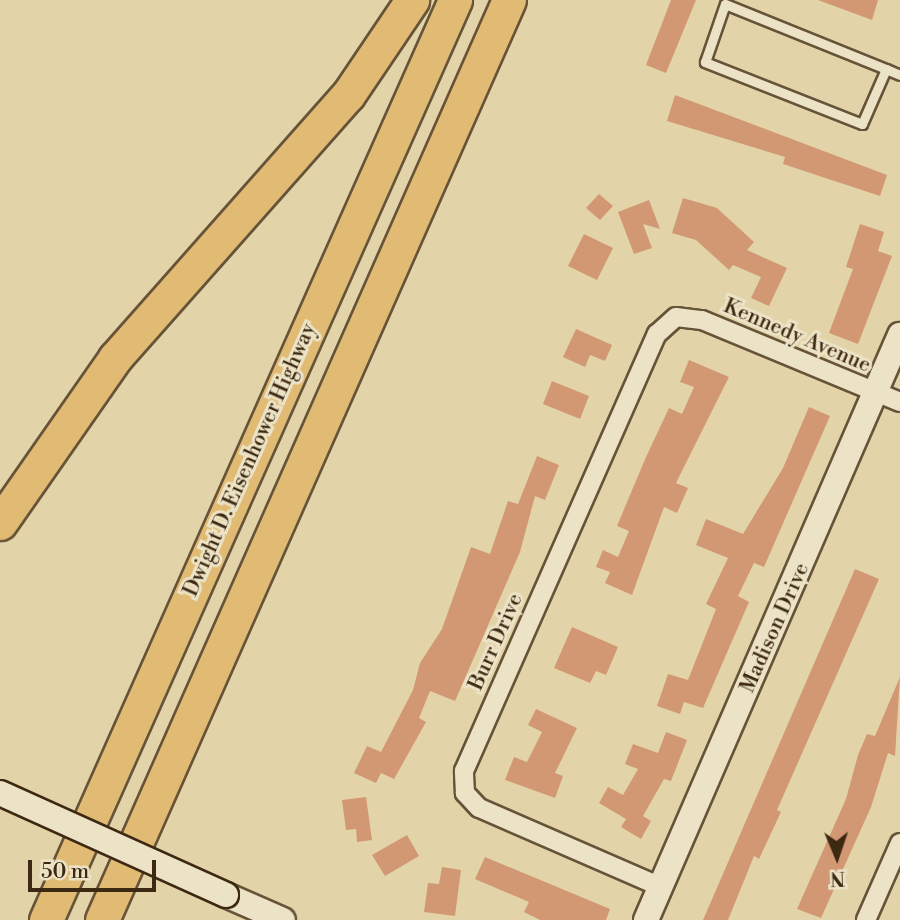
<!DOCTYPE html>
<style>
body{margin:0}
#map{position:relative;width:900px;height:920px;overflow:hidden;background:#e2d4a8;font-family:"Libre Bodoni",serif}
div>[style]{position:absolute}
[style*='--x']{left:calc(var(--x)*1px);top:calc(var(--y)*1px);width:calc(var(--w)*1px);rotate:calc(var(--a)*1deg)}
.building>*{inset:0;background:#d29873}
.roads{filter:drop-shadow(2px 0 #665338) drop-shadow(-2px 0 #665338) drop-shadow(0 2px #665338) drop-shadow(0 -2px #665338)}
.lane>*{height:9px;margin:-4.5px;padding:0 4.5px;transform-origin:4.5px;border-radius:4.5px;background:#ece3c6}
.street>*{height:18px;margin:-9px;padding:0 9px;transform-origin:9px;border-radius:9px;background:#ece3c6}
.secondary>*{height:24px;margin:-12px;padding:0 12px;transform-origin:12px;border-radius:12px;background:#ece3c6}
.highway>*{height:33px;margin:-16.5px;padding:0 16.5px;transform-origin:16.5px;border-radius:16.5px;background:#e1ba74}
.bridges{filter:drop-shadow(2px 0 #3d2812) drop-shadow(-2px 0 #3d2812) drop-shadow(0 2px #3d2812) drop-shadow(0 -2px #3d2812)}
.secondary-bridge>*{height:24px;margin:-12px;padding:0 12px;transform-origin:12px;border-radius:12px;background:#ece3c6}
span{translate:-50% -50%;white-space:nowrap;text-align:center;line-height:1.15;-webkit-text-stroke:6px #ece3c6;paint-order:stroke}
.street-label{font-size:21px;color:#3d2812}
.north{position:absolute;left:802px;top:822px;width:70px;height:70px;-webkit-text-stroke:5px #ece3c6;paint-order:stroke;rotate:178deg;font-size:19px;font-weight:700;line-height:28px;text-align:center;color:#3d2812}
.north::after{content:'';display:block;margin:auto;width:24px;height:32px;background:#3d2812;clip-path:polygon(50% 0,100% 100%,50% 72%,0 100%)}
.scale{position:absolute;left:28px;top:860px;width:128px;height:32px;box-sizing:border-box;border:4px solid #3d2812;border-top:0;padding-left:9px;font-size:21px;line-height:24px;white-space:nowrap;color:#3d2812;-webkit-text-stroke:5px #ece3c6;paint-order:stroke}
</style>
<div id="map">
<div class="building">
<div style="clip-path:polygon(671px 0,696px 0,666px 73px,646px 65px)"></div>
<div style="clip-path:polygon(818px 0,878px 0,872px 20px)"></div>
<div style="clip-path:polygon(675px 95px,887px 175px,880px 196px,783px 164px,785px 157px,667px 121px)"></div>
<div style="clip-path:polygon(599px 194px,613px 206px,600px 220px,586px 208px)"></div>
<div style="clip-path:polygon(683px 198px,717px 208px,754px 242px,747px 250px,787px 268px,769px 306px,751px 298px,761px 277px,733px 265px,729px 270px,696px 240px,672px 233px)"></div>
<div style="clip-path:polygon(649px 200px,660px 229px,643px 224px,652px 248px,634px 254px,618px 212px)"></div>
<div style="clip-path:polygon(860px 224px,884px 232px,878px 251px,892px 256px,858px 344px,829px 333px,853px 269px,846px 267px)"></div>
<div style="clip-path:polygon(584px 234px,613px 248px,597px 280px,568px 266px)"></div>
<div style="clip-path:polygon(576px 329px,612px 345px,605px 361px,590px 355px,585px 367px,563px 357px)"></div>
<div style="clip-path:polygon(689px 360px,729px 377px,676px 483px,688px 488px,677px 513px,664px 507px,632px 595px,605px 583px,610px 572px,596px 567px,603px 550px,618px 557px,629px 531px,617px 526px,646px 457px,669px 408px,682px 414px,694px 387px,680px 382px)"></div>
<div style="clip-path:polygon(552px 381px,589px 396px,580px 419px,543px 404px)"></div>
<div style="clip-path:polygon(809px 407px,830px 416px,764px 567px,754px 563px,738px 596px,749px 602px,703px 708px,684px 702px,680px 714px,657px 706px,668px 674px,688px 680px,716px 609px,706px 604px,728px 558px,696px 545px,706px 519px,743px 534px,783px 468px)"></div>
<div style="clip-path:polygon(537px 456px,559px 465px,545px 500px,535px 496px,520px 552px,455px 701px,430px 691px,419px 718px,426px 722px,394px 779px,381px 773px,376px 783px,354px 773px,367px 746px,381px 752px,413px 690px,420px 663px,442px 629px,471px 547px,490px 554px,508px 501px,518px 504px)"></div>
<div style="clip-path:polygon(855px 569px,879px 579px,777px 810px,781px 812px,759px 859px,754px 856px,728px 920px,703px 920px)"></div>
<div style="clip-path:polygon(572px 627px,618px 647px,606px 675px,596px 671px,590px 683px,554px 668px)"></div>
<div style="clip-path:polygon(900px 677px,895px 756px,888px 753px,871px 807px,821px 918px,797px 909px,846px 799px,858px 755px,867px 734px,875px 736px)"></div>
<div style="clip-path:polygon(536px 709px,577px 728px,555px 773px,563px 776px,555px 798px,505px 780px,514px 757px,527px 762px,542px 732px,528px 725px)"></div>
<div style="clip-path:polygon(666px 732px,687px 740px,671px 781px,664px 779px,643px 816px,651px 821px,641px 839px,621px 827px,626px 819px,599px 803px,608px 787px,623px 795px,638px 769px,625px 764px,633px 744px,658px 753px)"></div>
<div style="clip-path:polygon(366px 797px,372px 840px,357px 842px,356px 829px,346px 830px,342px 800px)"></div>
<div style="clip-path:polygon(407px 835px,419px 856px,385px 876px,372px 855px)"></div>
<div style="clip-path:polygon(485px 857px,610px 909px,606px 920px,540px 920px,524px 912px,529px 902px,475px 879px)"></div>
<div style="clip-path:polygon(442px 867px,461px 870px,455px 916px,424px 912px,428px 883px,439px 884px)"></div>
</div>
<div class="roads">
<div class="lane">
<div style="--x:886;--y:69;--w:60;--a:113.6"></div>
<div style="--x:862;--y:124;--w:169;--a:-158.5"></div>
<div style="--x:705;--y:62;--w:61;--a:-71"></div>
<div style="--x:725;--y:4;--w:174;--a:22"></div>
<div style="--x:886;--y:69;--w:15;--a:23"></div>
</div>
<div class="street">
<div style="--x:661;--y:887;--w:198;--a:-156.5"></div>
<div style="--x:479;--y:808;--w:21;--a:-133"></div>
<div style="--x:465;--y:793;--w:22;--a:-93"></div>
<div style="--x:464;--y:771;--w:478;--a:-66.2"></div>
<div style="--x:657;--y:334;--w:25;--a:-42"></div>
<div style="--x:676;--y:317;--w:26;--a:7"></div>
<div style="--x:702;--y:320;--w:214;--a:22.5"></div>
<div style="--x:866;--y:920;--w:84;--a:-66.2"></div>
</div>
<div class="secondary">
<div style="--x:226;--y:895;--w:62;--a:23.7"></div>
<div style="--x:646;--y:920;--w:638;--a:-66.53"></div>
</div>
<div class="highway">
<div style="--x:0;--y:523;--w:201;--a:-55.1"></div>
<div style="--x:115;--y:358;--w:351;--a:-48.5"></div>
<div style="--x:348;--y:95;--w:115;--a:-56"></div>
<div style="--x:46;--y:920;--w:1007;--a:-66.03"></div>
<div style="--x:102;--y:920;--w:1006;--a:-66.14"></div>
</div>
</div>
<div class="bridges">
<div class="secondary-bridge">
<div style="--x:0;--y:793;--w:248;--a:24.3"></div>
</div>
</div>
<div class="street-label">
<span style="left:797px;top:336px;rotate:23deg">Kennedy Avenue</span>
<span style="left:250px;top:460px;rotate:-66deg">Dwight D. Eisenhower Highway</span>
<span style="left:775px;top:628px;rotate:-66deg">Madison Drive</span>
<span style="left:496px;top:642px;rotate:-66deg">Burr Drive</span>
</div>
<div class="north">N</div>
<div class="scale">50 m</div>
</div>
